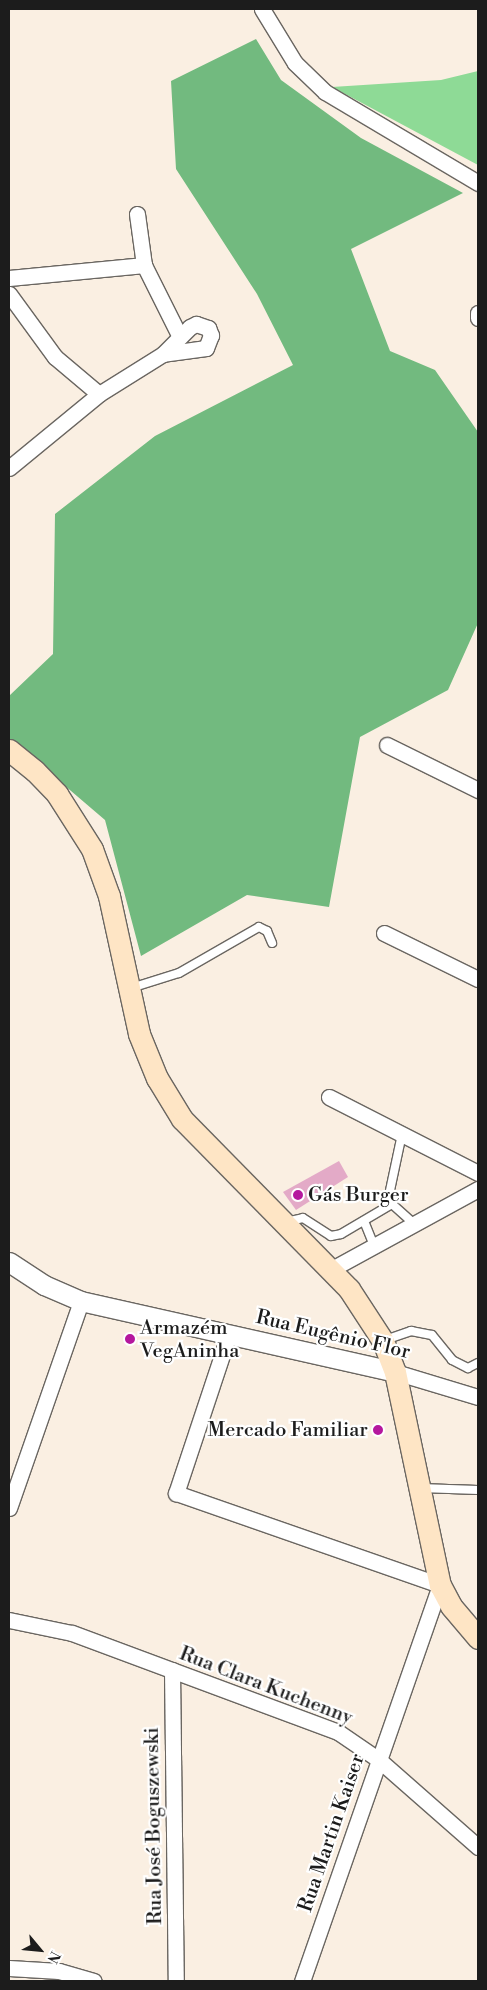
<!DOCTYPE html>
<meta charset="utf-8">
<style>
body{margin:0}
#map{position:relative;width:487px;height:1990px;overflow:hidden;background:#faefe2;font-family:"Libre Bodoni",serif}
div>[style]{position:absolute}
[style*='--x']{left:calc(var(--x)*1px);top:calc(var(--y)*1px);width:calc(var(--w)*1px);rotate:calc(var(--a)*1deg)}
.green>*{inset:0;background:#8eda96}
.forest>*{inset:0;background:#72ba7f}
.building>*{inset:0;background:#e3aac7}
.roads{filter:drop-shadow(1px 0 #6a6661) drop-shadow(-1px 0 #6a6661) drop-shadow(0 1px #6a6661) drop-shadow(0 -1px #6a6661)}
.service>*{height:8px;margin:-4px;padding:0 4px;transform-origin:4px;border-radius:4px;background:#fff}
.minor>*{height:15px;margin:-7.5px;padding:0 7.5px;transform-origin:7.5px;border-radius:7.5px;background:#fff}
.tertiary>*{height:19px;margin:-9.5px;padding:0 9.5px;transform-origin:9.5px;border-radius:9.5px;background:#fff}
.secondary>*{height:21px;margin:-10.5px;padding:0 10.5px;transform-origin:10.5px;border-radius:10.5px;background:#fee5c5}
.dots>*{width:14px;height:14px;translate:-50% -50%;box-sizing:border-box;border:2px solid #fff;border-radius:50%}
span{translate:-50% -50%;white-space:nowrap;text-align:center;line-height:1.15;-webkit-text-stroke:4.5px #fff;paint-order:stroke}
.poi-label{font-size:20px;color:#1c1c1c}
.left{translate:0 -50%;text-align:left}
.right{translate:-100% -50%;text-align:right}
.street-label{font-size:20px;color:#1c1c1c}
.frame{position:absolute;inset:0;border:10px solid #1c1c1c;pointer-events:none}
.north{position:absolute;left:15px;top:1925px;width:50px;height:50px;-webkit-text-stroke:4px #fff;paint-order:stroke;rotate:118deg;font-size:14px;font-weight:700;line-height:20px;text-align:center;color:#1c1c1c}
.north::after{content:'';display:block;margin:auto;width:18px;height:22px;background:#1c1c1c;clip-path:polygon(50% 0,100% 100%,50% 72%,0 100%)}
</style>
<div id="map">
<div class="green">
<div style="clip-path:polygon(478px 71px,478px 165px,332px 87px,441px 80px)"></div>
</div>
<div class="forest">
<div style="clip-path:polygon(256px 39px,281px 80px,361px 138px,463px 193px,351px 249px,390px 351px,435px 370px,478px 432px,478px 623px,448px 690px,360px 737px,329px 907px,247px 895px,141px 956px,105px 820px,9px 738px,9px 696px,53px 654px,55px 514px,155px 436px,293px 365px,257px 294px,176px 169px,171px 81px)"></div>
</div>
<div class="building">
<div style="clip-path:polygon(339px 1161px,348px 1177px,296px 1210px,283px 1192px)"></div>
</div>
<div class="roads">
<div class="service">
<div style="--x:131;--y:988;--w:50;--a:-17.4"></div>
<div style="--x:179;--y:973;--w:92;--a:-29.9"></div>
<div style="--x:259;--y:927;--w:9;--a:27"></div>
<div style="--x:267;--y:931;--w:13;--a:67"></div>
<div style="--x:402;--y:1134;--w:62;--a:102"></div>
<div style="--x:389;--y:1195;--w:9;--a:72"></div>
<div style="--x:392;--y:1204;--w:30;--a:42"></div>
<div style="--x:364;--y:1221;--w:27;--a:68"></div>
<div style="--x:286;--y:1222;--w:17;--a:-13"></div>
<div style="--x:303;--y:1218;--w:33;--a:33"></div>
<div style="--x:331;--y:1236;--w:10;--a:-11"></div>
<div style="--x:341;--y:1234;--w:59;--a:-30.5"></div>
<div style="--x:385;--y:1340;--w:28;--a:-19"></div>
<div style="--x:411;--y:1331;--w:21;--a:11"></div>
<div style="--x:432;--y:1335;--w:32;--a:51"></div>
<div style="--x:452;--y:1360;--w:18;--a:27"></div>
<div style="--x:468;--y:1368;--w:11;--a:-27"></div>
<div style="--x:420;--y:1488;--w:58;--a:2"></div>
</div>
<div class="minor">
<div style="--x:262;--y:9;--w:63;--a:58.6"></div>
<div style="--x:295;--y:63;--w:42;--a:44"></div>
<div style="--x:325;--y:92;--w:178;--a:30.7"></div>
<div style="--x:137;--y:214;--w:51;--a:82.2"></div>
<div style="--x:144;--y:265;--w:80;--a:63.4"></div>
<div style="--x:9;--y:278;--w:136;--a:-5.5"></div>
<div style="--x:9;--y:294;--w:78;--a:53.9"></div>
<div style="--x:55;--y:357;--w:57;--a:40.1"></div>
<div style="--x:478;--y:313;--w:5;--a:90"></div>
<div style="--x:9;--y:468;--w:117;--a:-39.4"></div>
<div style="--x:99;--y:394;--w:75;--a:-32"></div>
<div style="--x:163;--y:354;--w:38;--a:-45"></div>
<div style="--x:190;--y:327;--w:7;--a:-27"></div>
<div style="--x:196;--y:324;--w:13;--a:18"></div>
<div style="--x:208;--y:328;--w:8;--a:67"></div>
<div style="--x:211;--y:335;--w:14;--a:111"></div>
<div style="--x:206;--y:348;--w:43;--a:172.1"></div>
<div style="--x:387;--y:745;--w:102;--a:26.3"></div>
<div style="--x:384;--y:933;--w:105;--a:26.1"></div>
<div style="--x:329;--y:1097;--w:167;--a:27"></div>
<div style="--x:330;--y:1270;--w:169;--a:-28.7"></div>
<div style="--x:229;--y:1334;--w:168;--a:108.4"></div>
<div style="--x:176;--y:1493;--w:280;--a:19.2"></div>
<div style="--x:440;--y:1585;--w:419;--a:109.2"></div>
<div style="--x:395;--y:1372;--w:87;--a:16.8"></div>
<div style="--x:9;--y:1508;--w:219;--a:-70.8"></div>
<div style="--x:9;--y:1620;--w:64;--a:11.7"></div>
<div style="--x:72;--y:1633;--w:284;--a:20.4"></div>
<div style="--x:338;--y:1732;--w:50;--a:34.3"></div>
<div style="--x:379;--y:1760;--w:132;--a:41.3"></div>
<div style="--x:172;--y:1670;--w:311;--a:89.3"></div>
<div style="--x:9;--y:1968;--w:50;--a:3.4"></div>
<div style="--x:59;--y:1971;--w:36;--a:16"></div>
</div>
<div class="tertiary">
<div style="--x:9;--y:1262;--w:42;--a:33.3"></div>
<div style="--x:44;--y:1285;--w:40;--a:23.4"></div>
<div style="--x:81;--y:1301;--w:322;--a:12.7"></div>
</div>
<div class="secondary">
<div style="--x:9;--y:750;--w:33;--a:39"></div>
<div style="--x:35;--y:771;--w:32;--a:46"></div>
<div style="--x:57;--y:794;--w:65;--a:57.5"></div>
<div style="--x:92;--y:849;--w:50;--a:70.1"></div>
<div style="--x:109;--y:896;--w:141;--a:77.7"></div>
<div style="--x:139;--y:1034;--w:48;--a:67.8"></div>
<div style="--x:157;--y:1078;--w:48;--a:58.6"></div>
<div style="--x:182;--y:1119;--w:238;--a:45.5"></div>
<div style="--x:349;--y:1289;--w:62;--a:56.8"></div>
<div style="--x:383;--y:1341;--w:33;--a:69"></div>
<div style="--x:395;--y:1372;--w:218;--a:78.1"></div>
<div style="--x:440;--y:1585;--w:24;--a:62"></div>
<div style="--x:451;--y:1606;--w:42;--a:49.8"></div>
</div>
</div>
<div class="dots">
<div style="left:298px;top:1195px;background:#b5179e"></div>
<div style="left:130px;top:1339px;background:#b5179e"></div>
<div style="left:378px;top:1430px;background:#b5179e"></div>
</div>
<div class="poi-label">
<span class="left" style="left:308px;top:1195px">Gás Burger</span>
<span class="left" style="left:140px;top:1340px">Armazém<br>VegAninha</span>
<span class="right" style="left:368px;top:1430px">Mercado Familiar</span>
</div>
<div class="street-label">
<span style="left:333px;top:1335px;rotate:13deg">Rua Eugênio Flor</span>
<span style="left:266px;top:1686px;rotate:21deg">Rua Clara Kuchenny</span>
<span style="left:154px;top:1826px;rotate:-91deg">Rua José Boguszewski</span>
<span style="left:332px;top:1833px;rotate:-71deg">Rua Martin Kaiser</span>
</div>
<div class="frame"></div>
<div class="north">N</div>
</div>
